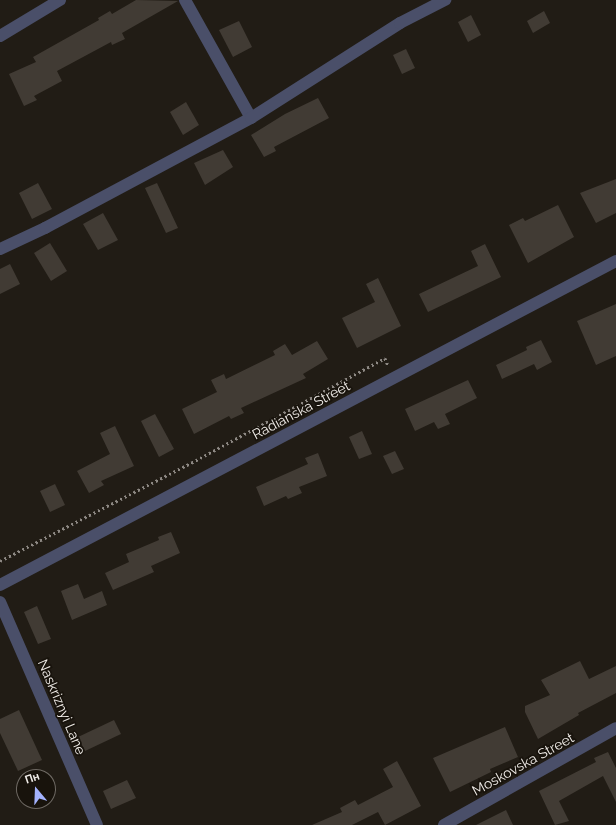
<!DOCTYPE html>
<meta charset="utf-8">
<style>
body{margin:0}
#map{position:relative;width:616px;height:825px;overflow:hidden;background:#211c15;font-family:Raleway,sans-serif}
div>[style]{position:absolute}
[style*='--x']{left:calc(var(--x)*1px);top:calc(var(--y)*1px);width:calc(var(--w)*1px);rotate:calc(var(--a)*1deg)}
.building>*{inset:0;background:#413b34}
.path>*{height:2.5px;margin-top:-1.25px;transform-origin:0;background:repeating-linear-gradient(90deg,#8d8883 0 2px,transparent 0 5px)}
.street>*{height:12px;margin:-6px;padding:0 6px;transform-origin:6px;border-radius:6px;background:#4a4f69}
span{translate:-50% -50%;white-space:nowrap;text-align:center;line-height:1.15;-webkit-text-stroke:3.5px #18130c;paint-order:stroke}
.street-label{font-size:14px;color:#f1ede9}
.north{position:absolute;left:16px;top:769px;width:40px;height:40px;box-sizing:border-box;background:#18130c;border:1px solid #6f6a64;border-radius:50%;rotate:341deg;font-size:11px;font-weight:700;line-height:16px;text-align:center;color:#f1ede9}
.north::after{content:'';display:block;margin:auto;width:14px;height:18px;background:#a3b2fd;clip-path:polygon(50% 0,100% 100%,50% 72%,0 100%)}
</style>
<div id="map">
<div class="building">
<div style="clip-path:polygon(136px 0,178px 1px,122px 33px,125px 39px,112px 45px,111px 42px,57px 71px,62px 81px,34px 96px,37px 100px,24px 106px,9px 74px,36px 62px,33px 57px,99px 20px,98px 18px,110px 11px,112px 14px)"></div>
<div style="clip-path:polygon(544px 11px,550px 23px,533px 33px,527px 21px)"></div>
<div style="clip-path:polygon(471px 15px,481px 35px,468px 42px,458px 22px)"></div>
<div style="clip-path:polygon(239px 21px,252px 47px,233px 57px,219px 30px)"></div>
<div style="clip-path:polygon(406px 49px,415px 68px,402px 74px,393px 55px)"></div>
<div style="clip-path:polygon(318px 98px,329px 118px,274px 147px,276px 151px,264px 157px,251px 135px,285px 114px)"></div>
<div style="clip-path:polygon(186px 102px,199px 125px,183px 135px,170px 112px)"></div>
<div style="clip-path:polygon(223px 150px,233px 167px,205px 185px,194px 163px)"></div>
<div style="clip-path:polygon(616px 179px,616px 213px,596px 223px,580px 193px)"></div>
<div style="clip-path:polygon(38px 183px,52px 209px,32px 219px,19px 193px)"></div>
<div style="clip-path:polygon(157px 183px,178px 228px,166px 233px,145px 188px)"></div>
<div style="clip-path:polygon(558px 205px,574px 237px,528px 263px,509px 225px,523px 218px,525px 221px)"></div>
<div style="clip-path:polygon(103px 213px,118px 240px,98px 250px,83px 224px)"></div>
<div style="clip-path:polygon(50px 243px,67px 271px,51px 281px,34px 253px)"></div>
<div style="clip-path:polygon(485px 244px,501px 277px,428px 312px,419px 294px,478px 266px,471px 251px)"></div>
<div style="clip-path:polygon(10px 264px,20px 284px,0 294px,0 269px)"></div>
<div style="clip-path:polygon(378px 278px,401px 326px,357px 348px,342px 318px,375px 302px,366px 284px)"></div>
<div style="clip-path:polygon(616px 304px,616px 356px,596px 365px,577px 321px)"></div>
<div style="clip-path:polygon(541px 340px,552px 362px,537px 370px,534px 364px,502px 379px,496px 365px,527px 350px,526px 347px)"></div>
<div style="clip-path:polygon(317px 341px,328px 359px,303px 374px,306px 378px,241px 408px,244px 413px,231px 419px,229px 416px,194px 434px,182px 409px,217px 392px,211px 380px,224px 374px,226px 379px,275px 355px,273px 351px,285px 344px,292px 355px)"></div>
<div style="clip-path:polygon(468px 380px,477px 398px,445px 414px,450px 424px,438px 429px,434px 422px,415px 431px,405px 409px)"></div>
<div style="clip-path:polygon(155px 414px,174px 449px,159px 457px,141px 421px)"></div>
<div style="clip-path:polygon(115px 426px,134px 466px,101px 481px,104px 485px,89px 493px,77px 471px,110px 454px,100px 433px)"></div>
<div style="clip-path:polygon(362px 431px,372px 454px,359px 459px,349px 437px)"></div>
<div style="clip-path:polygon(395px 451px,404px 469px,392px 474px,383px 456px)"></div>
<div style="clip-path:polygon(318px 453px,327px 476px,299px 487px,302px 493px,288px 499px,286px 496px,264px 506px,256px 487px,308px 464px,305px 458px)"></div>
<div style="clip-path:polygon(55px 484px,65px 505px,50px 512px,40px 491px)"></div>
<div style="clip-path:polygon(171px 532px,180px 553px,151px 566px,154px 572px,113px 590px,105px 573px,129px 562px,126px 554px,159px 540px,158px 537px)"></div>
<div style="clip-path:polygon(78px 584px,84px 599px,102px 591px,107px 605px,72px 620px,61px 591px)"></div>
<div style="clip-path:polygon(37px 606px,51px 639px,38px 644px,24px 612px)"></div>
<div style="clip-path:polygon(580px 661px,589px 679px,616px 666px,616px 693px,578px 713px,579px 715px,538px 739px,525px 712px,525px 706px,550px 695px,541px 680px)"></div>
<div style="clip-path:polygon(19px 710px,42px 760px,18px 771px,0 733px,0 719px)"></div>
<div style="clip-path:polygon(114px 720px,121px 734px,85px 751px,78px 737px)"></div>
<div style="clip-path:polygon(505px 727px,518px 757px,490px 769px,491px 772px,450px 792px,433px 758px)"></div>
<div style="clip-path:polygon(608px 752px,616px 768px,616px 802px,603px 776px,559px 801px,569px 821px,555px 825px,539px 791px,596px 762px,594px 758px)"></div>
<div style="clip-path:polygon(397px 761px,421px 806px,385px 825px,378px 812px,352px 825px,312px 825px,342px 812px,340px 808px,355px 800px,358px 805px,393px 787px,383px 769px)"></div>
<div style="clip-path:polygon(127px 780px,136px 798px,111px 809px,103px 791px)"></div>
<div style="clip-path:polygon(506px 810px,513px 825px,476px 825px)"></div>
</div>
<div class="path">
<div style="--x:0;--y:561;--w:225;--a:-27.2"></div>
<div style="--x:200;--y:458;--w:210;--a:-28.4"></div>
<div style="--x:385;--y:358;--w:8;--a:67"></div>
</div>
<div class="street">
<div style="--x:185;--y:0;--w:135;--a:60.8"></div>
<div style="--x:0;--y:36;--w:70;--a:-31"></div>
<div style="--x:0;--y:249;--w:50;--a:-25"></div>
<div style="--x:45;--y:228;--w:234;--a:-28.1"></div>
<div style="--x:251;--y:118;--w:177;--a:-32.5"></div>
<div style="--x:400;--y:23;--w:51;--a:-27.1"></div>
<div style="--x:0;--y:585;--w:696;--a:-27.74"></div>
<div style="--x:0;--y:602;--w:243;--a:66.5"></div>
<div style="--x:444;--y:825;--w:197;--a:-29.4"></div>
</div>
<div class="street-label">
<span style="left:301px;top:410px;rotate:-28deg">Radianska Street</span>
<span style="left:62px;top:707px;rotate:67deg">Naskriznyi Lane</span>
<span style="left:523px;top:764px;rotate:-29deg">Moskovska Street</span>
</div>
<div class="north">Пн</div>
</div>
